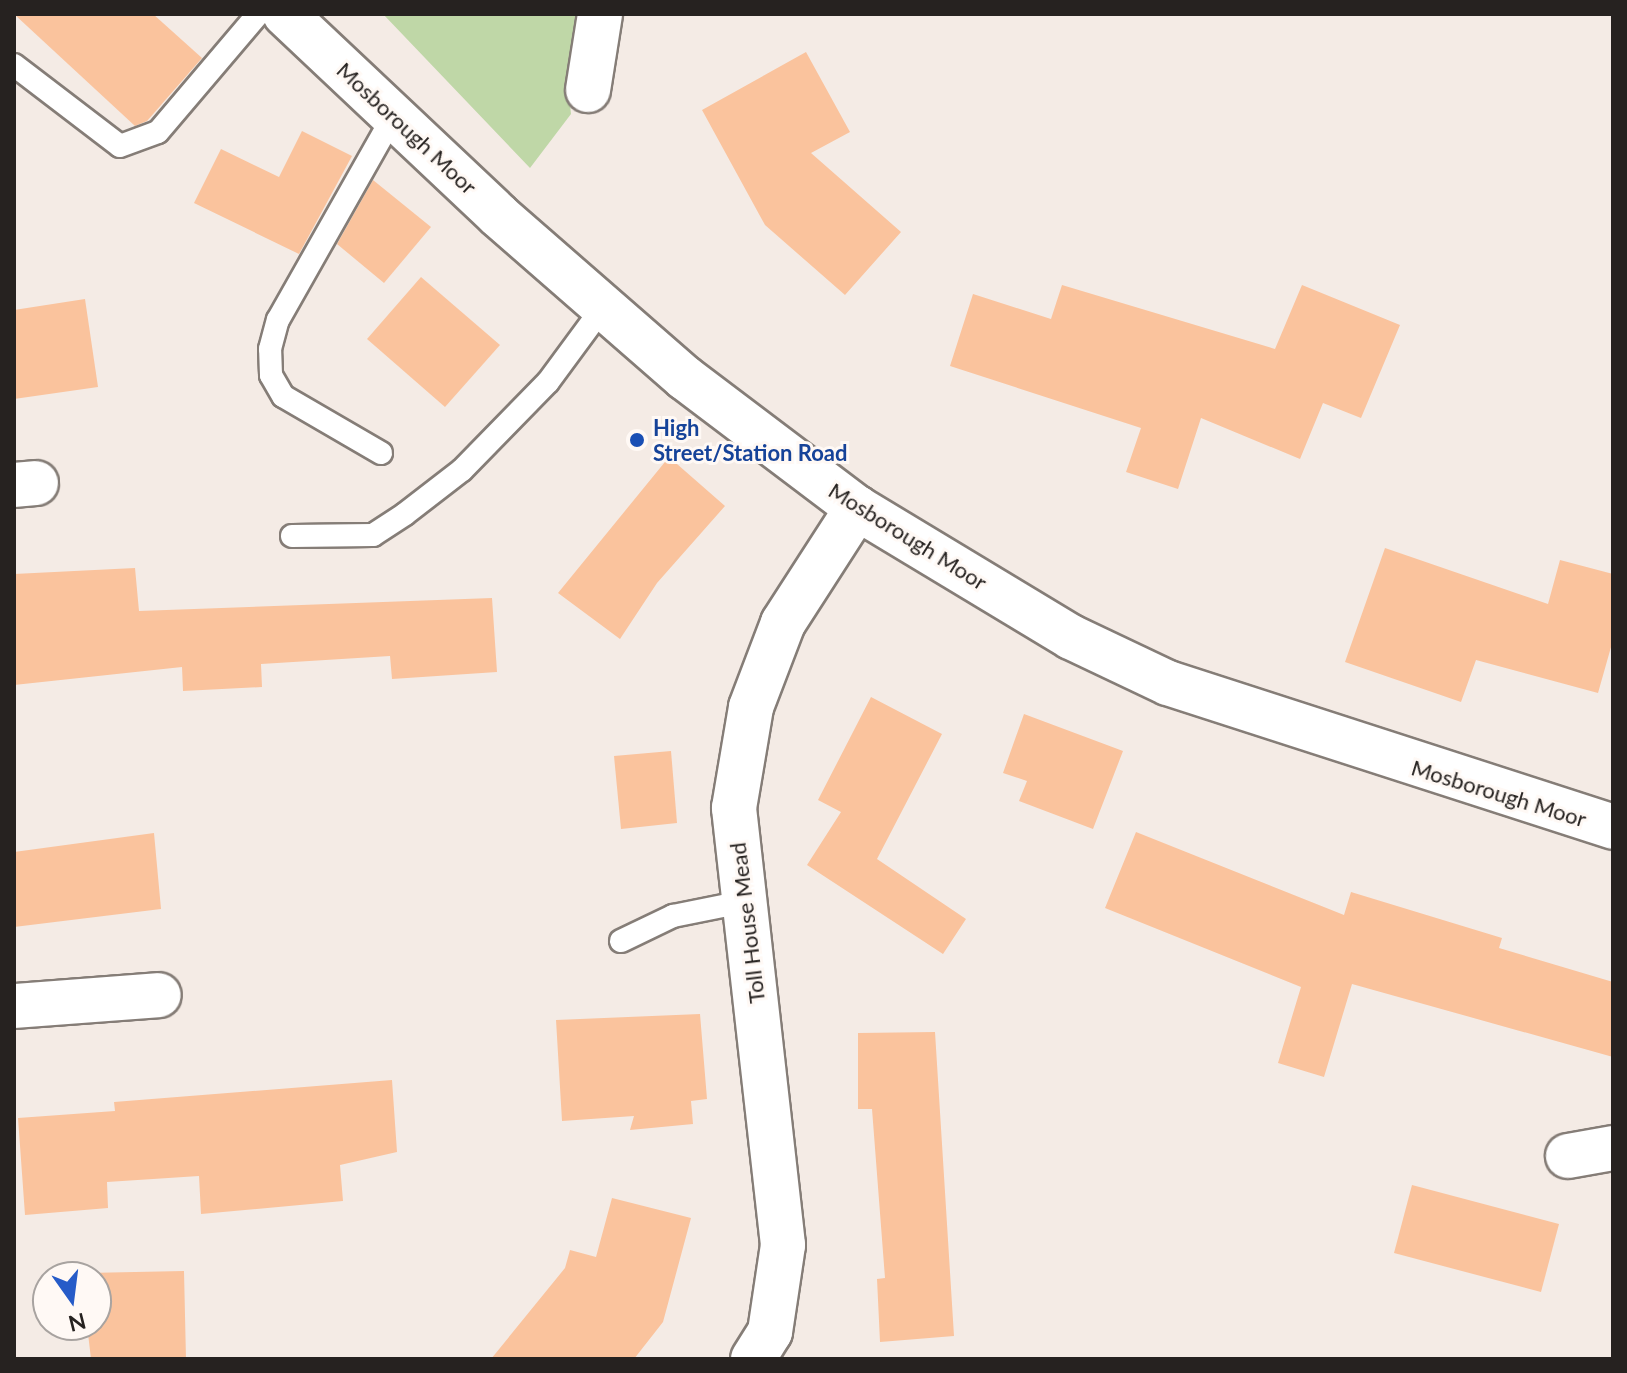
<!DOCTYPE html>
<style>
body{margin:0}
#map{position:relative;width:1627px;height:1373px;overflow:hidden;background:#f4ebe5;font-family:Lato,sans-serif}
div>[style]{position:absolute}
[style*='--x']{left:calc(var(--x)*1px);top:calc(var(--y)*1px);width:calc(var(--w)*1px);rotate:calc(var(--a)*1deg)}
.green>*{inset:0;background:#bfd7a7}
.building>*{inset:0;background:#fac39d}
.roads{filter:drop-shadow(2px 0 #857d77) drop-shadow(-2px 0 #857d77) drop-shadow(0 2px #857d77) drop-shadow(0 -2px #857d77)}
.service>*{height:22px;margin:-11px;padding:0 11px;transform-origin:11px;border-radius:11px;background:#fff}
.minor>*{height:44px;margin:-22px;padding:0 22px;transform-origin:22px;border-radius:22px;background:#fff}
.primary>*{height:44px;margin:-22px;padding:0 22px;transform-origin:22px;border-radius:22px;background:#fff}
.dots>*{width:22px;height:22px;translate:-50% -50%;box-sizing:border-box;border:4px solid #fff9f5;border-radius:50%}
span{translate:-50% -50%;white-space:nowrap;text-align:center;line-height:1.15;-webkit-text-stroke:6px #fff9f5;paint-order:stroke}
.street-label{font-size:22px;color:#262220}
.transit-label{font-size:22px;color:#164399;font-weight:700}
.left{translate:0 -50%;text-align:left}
.frame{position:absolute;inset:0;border:16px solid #262220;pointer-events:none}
.north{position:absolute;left:32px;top:1261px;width:80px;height:80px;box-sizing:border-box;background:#fff9f5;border:2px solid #a8a3a0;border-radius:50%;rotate:166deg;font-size:22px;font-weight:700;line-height:32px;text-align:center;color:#262220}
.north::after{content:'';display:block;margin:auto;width:28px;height:36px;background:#265bc8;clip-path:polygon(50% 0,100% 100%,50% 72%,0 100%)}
</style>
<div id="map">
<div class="green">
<div style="clip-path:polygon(383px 14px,587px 14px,567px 76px,571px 114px,530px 168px)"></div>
</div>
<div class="building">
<div style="clip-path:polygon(14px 14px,153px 14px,202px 58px,147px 121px,135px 126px)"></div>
<div style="clip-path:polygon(806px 52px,850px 132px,811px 153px,901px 232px,845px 295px,765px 225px,702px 110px)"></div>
<div style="clip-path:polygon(302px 131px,352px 156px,299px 254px,194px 203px,221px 149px,279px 177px)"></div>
<div style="clip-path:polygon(373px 180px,431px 227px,384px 283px,337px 244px)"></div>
<div style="clip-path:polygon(421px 277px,500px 345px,445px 407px,367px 339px)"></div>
<div style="clip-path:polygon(1062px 285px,1275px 349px,1302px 285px,1400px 325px,1361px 418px,1323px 403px,1300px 459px,1201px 418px,1178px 489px,1126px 472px,1141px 428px,950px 366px,973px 294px,1051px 319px)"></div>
<div style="clip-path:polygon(85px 299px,98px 387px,14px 399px,14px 310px)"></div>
<div style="clip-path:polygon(669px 457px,725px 506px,657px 583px,620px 639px,558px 593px)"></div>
<div style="clip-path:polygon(1385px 548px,1548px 604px,1560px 560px,1613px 574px,1613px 640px,1598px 693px,1476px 660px,1461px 702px,1345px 662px)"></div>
<div style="clip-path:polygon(135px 568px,139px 611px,492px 598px,497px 672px,392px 679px,390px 656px,261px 664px,262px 687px,183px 691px,182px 667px,14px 685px,14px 574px)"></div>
<div style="clip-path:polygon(871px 697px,942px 734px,877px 859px,966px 919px,943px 954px,807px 865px,841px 812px,818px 800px)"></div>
<div style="clip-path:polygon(1024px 714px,1123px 751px,1093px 829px,1019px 801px,1027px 781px,1003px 773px)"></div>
<div style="clip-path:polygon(671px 751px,677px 823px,621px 829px,614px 756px)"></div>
<div style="clip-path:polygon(1136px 832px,1344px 915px,1351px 892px,1502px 938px,1499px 948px,1613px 982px,1613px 1057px,1352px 984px,1324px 1077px,1278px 1063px,1301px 987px,1105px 908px)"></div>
<div style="clip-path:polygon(154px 833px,161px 909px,14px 927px,14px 852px)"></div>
<div style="clip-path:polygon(700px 1014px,707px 1099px,691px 1101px,693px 1124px,630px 1130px,634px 1116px,562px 1121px,556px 1020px)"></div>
<div style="clip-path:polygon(935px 1032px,954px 1336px,880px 1342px,877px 1279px,885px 1278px,872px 1109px,858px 1109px,858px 1033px)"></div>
<div style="clip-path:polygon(392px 1080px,397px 1152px,340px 1165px,343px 1201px,201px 1214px,199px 1176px,107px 1182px,108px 1208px,25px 1215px,18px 1118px,115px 1111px,114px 1102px)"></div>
<div style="clip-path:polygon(1412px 1185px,1559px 1224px,1541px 1292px,1394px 1253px)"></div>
<div style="clip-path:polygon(612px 1198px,691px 1218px,663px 1322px,634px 1359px,491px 1359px,565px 1268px,570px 1250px,596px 1257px)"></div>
<div style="clip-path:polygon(184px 1271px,186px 1359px,91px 1359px,87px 1325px,96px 1325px,96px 1277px,86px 1273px)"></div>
</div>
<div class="roads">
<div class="service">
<div style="--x:14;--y:65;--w:133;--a:37.4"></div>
<div style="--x:120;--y:146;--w:40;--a:-20.2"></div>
<div style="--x:158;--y:132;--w:155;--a:-49.7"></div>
<div style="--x:381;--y:453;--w:113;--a:-149.8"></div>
<div style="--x:283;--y:396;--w:24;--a:-120"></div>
<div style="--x:271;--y:375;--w:26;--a:-92"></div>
<div style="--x:270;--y:349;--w:30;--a:-75"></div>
<div style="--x:278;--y:320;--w:236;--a:-60.5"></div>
<div style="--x:292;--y:536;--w:81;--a:-0.7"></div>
<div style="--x:373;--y:535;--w:38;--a:-33"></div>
<div style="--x:405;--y:514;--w:72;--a:-37.7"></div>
<div style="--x:462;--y:470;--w:123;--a:-45.7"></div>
<div style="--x:548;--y:382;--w:94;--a:-53.6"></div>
<div style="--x:621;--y:941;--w:58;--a:-25.7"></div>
<div style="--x:673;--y:916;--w:71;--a:-11.3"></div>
</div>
<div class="minor">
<div style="--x:588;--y:90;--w:77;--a:-81"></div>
<div style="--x:14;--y:485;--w:22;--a:-5"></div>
<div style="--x:14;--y:1006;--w:145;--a:-4.3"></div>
<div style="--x:1568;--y:1156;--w:46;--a:-10.1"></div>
<div style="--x:753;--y:1359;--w:32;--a:-58"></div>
<div style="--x:770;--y:1332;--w:88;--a:-81.5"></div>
<div style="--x:783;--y:1245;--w:440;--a:-96.4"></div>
<div style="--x:734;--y:808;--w:102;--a:-80.4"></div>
<div style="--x:751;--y:707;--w:90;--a:-69.1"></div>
<div style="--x:783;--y:623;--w:137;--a:-57.2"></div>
</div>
<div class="primary">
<div style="--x:285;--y:14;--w:293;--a:43.3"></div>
<div style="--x:498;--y:215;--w:248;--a:41.1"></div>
<div style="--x:685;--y:378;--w:216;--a:37.1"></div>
<div style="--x:857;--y:508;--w:250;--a:31.1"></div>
<div style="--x:1071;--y:637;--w:107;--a:25.4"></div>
<div style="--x:1168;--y:683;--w:468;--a:17.9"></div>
</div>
</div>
<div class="dots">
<div style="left:637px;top:440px;background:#1a4fb4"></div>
</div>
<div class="street-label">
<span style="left:407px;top:128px;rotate:43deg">Mosborough Moor</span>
<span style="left:908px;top:536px;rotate:32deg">Mosborough Moor</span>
<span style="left:1499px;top:793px;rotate:17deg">Mosborough Moor</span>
<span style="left:747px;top:923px;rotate:-97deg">Toll House Mead</span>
</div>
<div class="transit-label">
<span class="left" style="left:653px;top:440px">High<br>Street/Station Road</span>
</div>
<div class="frame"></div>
<div class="north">N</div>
</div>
